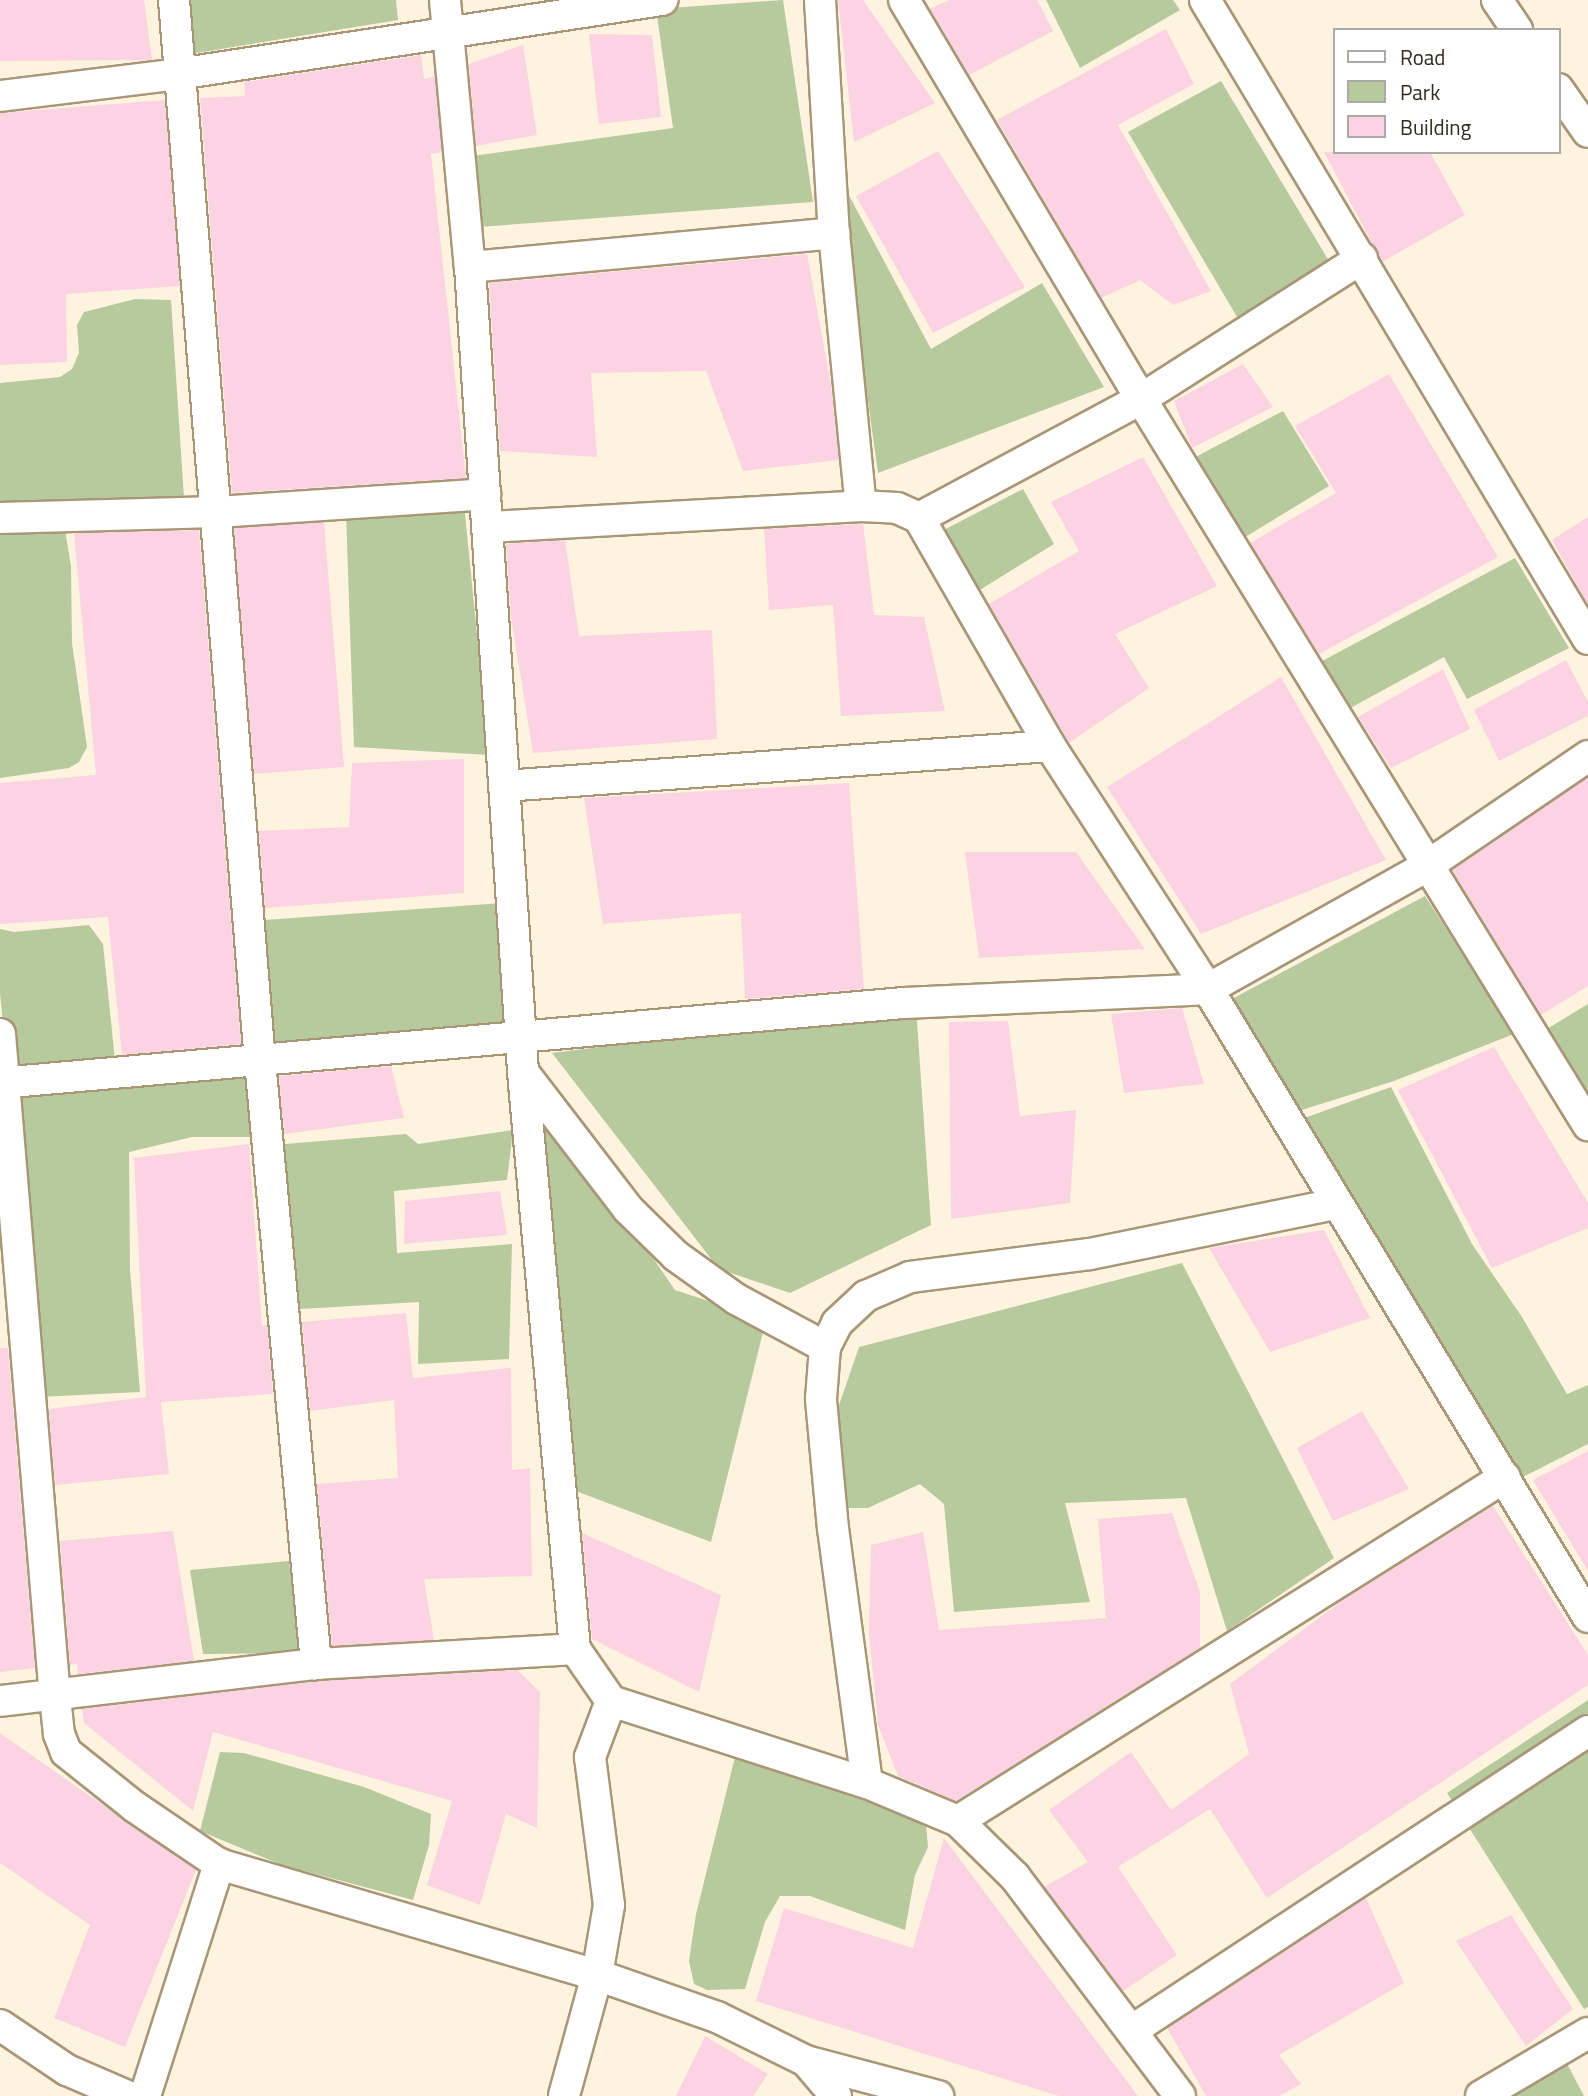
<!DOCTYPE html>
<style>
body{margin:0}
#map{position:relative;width:1588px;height:2096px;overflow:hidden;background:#fef3df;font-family:"Titillium Web",sans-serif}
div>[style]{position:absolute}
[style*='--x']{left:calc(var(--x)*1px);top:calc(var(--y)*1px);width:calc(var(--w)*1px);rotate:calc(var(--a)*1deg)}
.green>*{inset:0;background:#b7ca9d}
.building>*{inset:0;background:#fbd3e3}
.roads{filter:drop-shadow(2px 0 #a89677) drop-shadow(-2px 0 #a89677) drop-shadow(0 2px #a89677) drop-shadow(0 -2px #a89677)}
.minor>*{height:30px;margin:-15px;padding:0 15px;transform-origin:15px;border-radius:15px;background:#fff}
span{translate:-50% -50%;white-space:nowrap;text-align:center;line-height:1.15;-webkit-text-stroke:6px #fff;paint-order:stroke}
.legend{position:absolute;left:1333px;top:28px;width:228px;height:126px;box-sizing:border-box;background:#fff;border:2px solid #adaaa5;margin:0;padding:9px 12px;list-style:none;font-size:21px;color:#312a1d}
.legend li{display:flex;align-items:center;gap:14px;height:35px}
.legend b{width:35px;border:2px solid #adaaa5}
</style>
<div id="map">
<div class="green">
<div style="clip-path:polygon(169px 0,396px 0,398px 20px,172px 57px)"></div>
<div style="clip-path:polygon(783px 0,813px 202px,452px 229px,451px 159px,673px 128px,656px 9px)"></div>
<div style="clip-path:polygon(1046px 0,1173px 0,1180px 10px,1080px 68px)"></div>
<div style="clip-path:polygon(1221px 81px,1335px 271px,1240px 322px,1128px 132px)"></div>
<div style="clip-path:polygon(836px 171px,931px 349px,1042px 283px,1104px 387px,878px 473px)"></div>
<div style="clip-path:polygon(135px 299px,171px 300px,184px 498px,0 506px,0 383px,60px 377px,72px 369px,79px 353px,77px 325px,84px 312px)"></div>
<div style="clip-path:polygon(1283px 411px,1329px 486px,1232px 545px,1184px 463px)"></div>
<div style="clip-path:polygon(1023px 489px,1054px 544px,967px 598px,934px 535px)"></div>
<div style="clip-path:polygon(464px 504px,489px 755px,354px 747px,346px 513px)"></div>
<div style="clip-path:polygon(63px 518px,71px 566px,72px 643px,87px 747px,79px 762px,69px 768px,0 778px,0 522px)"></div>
<div style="clip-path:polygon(1515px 558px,1569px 648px,1467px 699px,1444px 657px,1332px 718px,1307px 669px)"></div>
<div style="clip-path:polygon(1425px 896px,1514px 1034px,1394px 1081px,1289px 1114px,1230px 1000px)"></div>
<div style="clip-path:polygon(502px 903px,512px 1026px,259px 1050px,249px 921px)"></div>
<div style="clip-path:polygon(89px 925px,103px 944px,116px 1070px,9px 1080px,0 993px,0 929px,14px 932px)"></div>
<div style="clip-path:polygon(1588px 1004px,1588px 1117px,1537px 1035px)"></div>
<div style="clip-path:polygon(916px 1007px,931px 1225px,790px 1293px,719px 1269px,552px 1053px)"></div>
<div style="clip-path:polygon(244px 1066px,251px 1137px,192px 1137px,129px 1152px,130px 1270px,140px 1392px,38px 1397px,11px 1092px)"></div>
<div style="clip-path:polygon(531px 1081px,675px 1290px,766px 1320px,711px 1542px,544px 1479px)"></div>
<div style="clip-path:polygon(1391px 1087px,1472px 1244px,1522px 1317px,1567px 1394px,1588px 1385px,1588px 1444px,1515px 1481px,1293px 1122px)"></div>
<div style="clip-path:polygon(513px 1130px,507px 1180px,394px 1191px,397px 1253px,512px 1244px,509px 1359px,418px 1364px,419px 1302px,284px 1310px,273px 1145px,406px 1134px,418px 1144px)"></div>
<div style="clip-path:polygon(1182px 1263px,1334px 1558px,1227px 1631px,1186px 1498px,1065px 1503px,1090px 1602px,954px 1612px,944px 1504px,920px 1484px,868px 1508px,848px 1508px,837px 1411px,859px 1347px)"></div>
<div style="clip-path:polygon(289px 1561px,300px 1653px,203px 1654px,190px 1570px)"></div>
<div style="clip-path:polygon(1588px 1700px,1588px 2007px,1584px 2009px,1447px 1793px)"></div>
<div style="clip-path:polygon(754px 1744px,926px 1824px,928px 1847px,915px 1875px,905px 1930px,810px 1896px,780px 1896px,765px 1922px,745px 1989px,707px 1990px,694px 1984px,689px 1961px,696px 1914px,735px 1757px)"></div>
<div style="clip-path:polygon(220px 1752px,244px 1753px,364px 1787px,431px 1814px,429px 1845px,413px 1900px,282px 1865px,200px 1831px)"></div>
<div style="clip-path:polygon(1563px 2056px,1584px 2096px,1500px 2096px)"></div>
</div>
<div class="building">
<div style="clip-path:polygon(0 0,144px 0,152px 60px,0 61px)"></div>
<div style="clip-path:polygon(838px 0,863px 0,935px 103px,854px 142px)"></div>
<div style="clip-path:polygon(949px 0,1037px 0,1053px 31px,969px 75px,930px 9px)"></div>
<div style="clip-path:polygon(1166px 29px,1194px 84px,1118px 125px,1211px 291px,1173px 305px,1140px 280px,1101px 298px,997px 120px)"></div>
<div style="clip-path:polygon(589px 34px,652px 35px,661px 117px,599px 124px)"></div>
<div style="clip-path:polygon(523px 45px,537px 135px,476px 146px,469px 64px)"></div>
<div style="clip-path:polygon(421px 55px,424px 79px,435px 76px,442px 152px,431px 154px,466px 478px,232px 493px,200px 98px,245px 96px,244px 82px)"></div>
<div style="clip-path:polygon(165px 100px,180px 286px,66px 294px,67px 362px,0 365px,0 113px)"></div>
<div style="clip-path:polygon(938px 151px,1025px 287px,933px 333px,856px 196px)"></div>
<div style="clip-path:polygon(1324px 152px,1430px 152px,1465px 215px,1382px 262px)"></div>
<div style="clip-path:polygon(807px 254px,831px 385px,839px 460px,743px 471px,706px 371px,591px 373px,597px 457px,500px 451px,489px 283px)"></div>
<div style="clip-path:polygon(1243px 364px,1273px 407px,1192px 448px,1174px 401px)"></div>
<div style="clip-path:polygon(1389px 374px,1498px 557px,1319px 654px,1250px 543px,1336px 493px,1295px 426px)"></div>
<div style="clip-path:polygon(1143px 457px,1217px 586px,1115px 634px,1149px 688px,1069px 743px,989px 604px,1079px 551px,1051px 502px)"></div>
<div style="clip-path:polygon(1588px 517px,1588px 605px,1552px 540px)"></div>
<div style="clip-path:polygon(324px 522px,344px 767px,254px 774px,234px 528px)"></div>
<div style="clip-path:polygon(863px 524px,874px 615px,924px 617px,945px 711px,841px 716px,833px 605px,769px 610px,764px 529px)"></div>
<div style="clip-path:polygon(199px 530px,241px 1044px,122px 1055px,108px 917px,0 924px,0 783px,96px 775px,74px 533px)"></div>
<div style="clip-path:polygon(565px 540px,579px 636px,712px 630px,717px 739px,533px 753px,511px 617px,506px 544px)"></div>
<div style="clip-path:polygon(1566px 660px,1588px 702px,1588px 716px,1499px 761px,1474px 710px)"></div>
<div style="clip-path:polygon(1443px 669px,1470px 729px,1391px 768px,1358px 717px)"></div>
<div style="clip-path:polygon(1281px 677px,1386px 860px,1201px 934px,1107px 787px)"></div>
<div style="clip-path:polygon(464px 759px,464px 893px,265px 908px,259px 831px,349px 827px,352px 763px)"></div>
<div style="clip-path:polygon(1588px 777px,1588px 986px,1541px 1015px,1452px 870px)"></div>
<div style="clip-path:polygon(849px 783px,864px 989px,745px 999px,741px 913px,603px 924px,584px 798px)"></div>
<div style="clip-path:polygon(965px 852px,1076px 852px,1145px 949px,979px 958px)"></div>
<div style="clip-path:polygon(1182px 1008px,1204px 1084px,1124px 1093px,1111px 1014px)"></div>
<div style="clip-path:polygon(1008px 1021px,1020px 1116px,1076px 1110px,1070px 1203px,951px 1219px,949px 1022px)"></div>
<div style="clip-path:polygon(1494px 1047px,1588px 1203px,1588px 1228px,1492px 1268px,1398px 1090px)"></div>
<div style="clip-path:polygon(391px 1066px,404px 1118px,284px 1134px,279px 1076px)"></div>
<div style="clip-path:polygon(249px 1144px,262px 1326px,267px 1325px,273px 1394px,161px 1402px,169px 1474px,55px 1485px,49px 1409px,146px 1397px,134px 1158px)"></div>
<div style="clip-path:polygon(500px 1191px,507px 1235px,404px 1244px,405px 1201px)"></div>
<div style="clip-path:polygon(1324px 1230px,1370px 1318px,1270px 1352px,1209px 1248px)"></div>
<div style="clip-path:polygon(406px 1313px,413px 1378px,511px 1368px,512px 1470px,530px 1468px,532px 1576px,424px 1579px,434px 1640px,332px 1646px,317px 1484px,398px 1478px,394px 1400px,310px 1411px,302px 1322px)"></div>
<div style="clip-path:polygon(0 1348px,8px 1348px,35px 1668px,0 1672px)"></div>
<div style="clip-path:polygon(1362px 1411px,1409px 1489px,1333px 1521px,1297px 1448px)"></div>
<div style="clip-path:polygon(1588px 1451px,1588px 1571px,1533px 1480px)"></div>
<div style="clip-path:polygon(1493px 1506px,1588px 1655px,1588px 1685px,1267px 1898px,1210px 1809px,1118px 1867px,1177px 1955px,1123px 1991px,1044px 1887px,1088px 1862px,1049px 1810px,1131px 1752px,1171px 1810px,1249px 1754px,1230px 1684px,1346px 1598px)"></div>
<div style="clip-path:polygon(1172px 1513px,1200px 1592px,1200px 1648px,956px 1801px,898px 1776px,878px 1725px,869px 1633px,871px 1545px,923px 1532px,939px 1630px,1106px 1618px,1098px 1519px)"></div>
<div style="clip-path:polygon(173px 1531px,194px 1661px,78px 1674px,77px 1664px,70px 1665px,60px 1541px)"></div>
<div style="clip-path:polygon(582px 1533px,721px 1595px,699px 1692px,592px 1639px)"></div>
<div style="clip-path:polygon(517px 1670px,540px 1692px,537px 1828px,506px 1814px,480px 1905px,427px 1885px,452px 1801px,213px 1732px,193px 1811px,84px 1723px,82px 1709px,318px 1681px)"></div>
<div style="clip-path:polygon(0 1733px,196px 1870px,125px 2047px,54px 2018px,90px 1925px,0 1863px)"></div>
<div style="clip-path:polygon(944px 1838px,1086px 2027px,1138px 2096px,1059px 2096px,756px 2001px,784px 1908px,913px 1948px)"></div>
<div style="clip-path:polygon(1366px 1898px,1404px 1983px,1279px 2055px,1301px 2084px,1279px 2096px,1206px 2096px,1167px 2028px)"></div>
<div style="clip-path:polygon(1511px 1915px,1573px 2009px,1526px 2046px,1456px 1941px)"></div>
<div style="clip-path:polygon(705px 2036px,768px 2074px,753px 2096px,676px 2096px)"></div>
</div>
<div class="roads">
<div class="minor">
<div style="--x:174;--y:0;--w:1064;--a:85.37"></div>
<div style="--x:260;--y:1061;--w:606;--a:84.69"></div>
<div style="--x:316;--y:1664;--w:259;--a:-3.3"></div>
<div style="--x:575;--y:1649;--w:63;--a:55.3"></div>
<div style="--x:611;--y:1701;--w:269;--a:17.8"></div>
<div style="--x:867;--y:1783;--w:99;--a:22.7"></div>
<div style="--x:958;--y:1821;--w:80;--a:44.5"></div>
<div style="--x:1015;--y:1877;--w:274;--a:53"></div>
<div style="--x:445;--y:0;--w:268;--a:84.7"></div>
<div style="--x:470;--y:267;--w:807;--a:86.23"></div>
<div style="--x:523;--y:1072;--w:579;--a:84.85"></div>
<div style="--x:820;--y:0;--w:233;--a:86.6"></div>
<div style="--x:834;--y:233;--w:274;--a:84.4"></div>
<div style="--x:904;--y:0;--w:464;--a:59.3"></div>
<div style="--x:1141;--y:399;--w:853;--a:58.38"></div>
<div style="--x:1205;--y:0;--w:745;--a:59.06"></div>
<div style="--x:1497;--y:0;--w:36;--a:56"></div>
<div style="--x:1558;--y:89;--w:52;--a:55.1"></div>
<div style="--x:0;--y:96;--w:179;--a:-7"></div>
<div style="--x:178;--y:74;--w:490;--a:-8.7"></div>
<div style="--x:470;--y:267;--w:366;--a:-5.3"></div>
<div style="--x:0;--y:518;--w:217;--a:-1.6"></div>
<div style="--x:217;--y:512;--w:269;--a:-3.8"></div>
<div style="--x:919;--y:518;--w:252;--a:-28.2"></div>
<div style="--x:1141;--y:399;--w:262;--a:-32.5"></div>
<div style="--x:488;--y:527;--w:374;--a:-3.2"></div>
<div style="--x:861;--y:506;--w:36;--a:3"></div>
<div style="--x:897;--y:508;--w:24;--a:24"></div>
<div style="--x:919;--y:518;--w:263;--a:60.1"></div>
<div style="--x:1050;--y:746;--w:290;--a:57"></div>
<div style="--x:1208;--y:989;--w:734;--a:58.82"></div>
<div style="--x:504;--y:786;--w:547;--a:-4.19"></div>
<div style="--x:0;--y:1034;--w:665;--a:85.26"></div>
<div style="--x:55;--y:1697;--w:37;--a:84"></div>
<div style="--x:59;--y:1734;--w:19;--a:69"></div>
<div style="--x:66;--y:1752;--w:88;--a:38.6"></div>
<div style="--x:135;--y:1807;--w:102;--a:34.2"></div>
<div style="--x:219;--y:1864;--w:394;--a:16.4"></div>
<div style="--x:597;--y:1975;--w:125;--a:105.3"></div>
<div style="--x:523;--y:1072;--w:173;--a:52.5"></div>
<div style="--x:628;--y:1209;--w:67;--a:44.4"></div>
<div style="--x:676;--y:1256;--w:74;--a:35.6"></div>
<div style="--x:736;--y:1299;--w:101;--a:28.3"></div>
<div style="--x:0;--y:1083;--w:907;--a:-5.06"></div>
<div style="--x:903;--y:1003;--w:305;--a:-2.6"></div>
<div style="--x:1208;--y:989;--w:251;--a:-29.3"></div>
<div style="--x:1427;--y:866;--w:195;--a:-34.3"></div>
<div style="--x:0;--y:1701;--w:318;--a:-6.7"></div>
<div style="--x:611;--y:1701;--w:60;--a:110.6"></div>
<div style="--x:590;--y:1757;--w:149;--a:82.7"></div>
<div style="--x:609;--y:1905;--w:71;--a:99.7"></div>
<div style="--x:597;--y:1975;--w:127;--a:19.3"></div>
<div style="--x:717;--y:2017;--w:99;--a:26.3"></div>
<div style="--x:806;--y:2061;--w:46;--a:49.4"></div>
<div style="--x:867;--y:1783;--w:256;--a:-97.6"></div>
<div style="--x:833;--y:1529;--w:131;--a:-95.3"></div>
<div style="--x:821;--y:1399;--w:52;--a:-85.6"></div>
<div style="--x:825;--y:1347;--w:27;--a:-63"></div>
<div style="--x:837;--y:1323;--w:40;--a:-43"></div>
<div style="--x:866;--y:1296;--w:48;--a:-23.4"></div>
<div style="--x:910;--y:1277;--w:181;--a:-7.3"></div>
<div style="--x:1090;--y:1254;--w:250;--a:-11.5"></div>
<div style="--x:958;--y:1821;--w:646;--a:-32.17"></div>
<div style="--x:0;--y:2025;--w:81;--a:33.9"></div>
<div style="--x:67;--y:2070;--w:65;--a:23.4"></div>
<div style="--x:1134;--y:2029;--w:543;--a:-33.28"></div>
<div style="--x:806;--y:2061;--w:137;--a:14.9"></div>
<div style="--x:145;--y:2096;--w:244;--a:-72.3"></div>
<div style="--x:1481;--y:2096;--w:124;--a:-30.5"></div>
</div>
</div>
<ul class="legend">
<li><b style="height:9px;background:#fff"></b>Road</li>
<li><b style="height:19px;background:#b7ca9d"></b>Park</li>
<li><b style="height:19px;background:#fbd3e3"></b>Building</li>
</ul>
</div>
